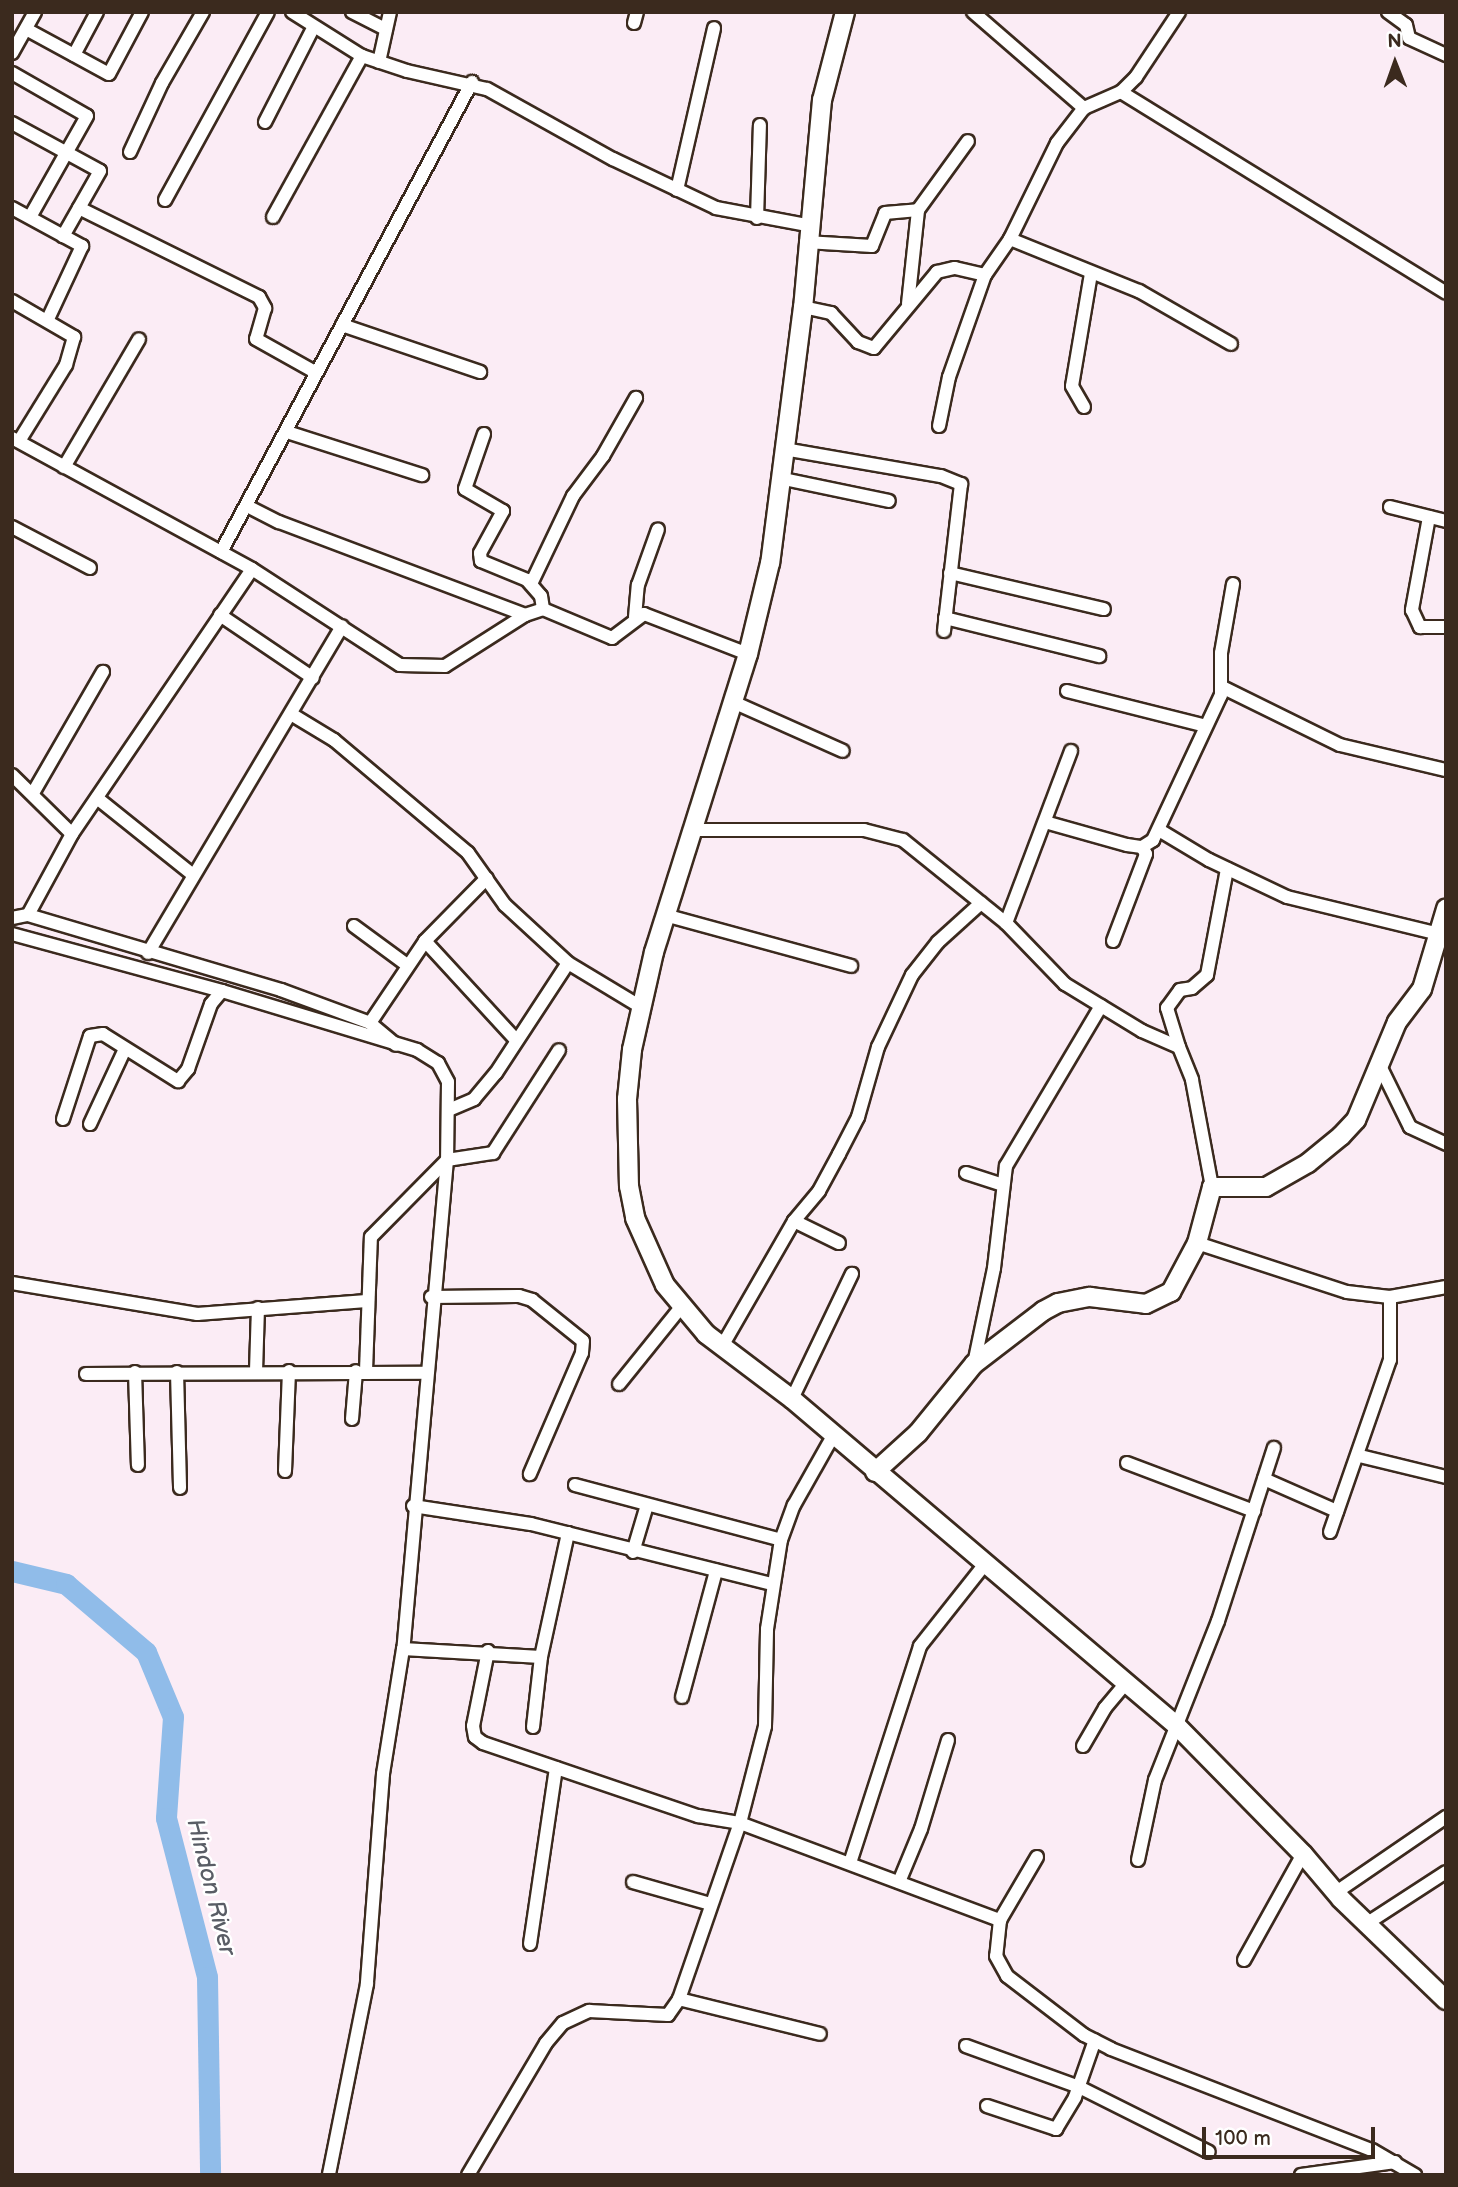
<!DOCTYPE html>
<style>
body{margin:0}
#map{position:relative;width:1458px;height:2187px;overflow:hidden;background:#fbecf5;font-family:"Balsamiq Sans",sans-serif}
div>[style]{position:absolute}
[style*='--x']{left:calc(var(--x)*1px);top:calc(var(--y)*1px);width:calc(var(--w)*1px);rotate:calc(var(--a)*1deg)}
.river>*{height:21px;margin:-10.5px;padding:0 10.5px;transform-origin:10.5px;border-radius:10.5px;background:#90bce9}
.roads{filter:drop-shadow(2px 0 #3b2a1e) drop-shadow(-2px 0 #3b2a1e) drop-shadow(0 2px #3b2a1e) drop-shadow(0 -2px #3b2a1e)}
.street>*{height:12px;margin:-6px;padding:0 6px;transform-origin:6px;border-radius:6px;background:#fff}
.secondary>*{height:18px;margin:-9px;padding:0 9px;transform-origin:9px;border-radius:9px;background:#fff}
span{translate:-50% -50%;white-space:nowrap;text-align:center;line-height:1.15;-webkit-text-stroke:5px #fff;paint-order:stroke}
.water-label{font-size:24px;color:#595d65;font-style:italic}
.frame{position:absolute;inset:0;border:14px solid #3b2a1e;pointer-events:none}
.north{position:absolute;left:1360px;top:28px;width:70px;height:70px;-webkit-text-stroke:5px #fff;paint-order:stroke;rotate:359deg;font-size:19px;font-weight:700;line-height:28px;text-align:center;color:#3b2a1e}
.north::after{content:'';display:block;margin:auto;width:24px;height:32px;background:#3b2a1e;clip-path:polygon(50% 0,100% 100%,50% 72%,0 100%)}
.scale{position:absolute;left:1202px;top:2127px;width:173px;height:32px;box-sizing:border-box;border:4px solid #3b2a1e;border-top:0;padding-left:9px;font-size:21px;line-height:24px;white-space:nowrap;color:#3b2a1e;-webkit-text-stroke:5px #fff;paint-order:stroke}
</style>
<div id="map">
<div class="river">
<div style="--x:12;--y:1571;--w:56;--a:13.5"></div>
<div style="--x:66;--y:1584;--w:105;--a:40.4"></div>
<div style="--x:146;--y:1652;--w:70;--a:67.4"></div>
<div style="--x:173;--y:1717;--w:101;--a:94"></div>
<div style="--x:166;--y:1818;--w:164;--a:75.5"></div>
<div style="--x:207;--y:1977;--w:198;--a:89.1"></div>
</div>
<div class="roads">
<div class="street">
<div style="--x:292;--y:12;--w:83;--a:32.2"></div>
<div style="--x:362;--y:56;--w:47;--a:18.4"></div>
<div style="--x:407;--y:71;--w:82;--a:12.7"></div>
<div style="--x:487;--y:89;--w:144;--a:29.1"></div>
<div style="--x:613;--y:159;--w:114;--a:25.4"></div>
<div style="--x:716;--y:208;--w:93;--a:10.6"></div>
<div style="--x:352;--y:12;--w:38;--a:27"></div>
<div style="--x:973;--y:12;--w:147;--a:40.9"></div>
<div style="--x:1388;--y:12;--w:22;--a:36"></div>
<div style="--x:1406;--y:25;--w:13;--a:77"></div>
<div style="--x:1409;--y:38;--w:41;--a:24.7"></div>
<div style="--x:634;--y:23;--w:11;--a:-75"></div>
<div style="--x:26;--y:29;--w:94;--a:28.5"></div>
<div style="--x:109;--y:74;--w:70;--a:-62"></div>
<div style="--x:12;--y:53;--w:47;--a:-60.7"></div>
<div style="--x:74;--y:55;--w:49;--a:-61.9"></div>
<div style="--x:379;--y:62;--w:51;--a:-77.6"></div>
<div style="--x:12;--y:73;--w:86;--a:29.8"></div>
<div style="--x:87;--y:116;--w:116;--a:119.4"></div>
<div style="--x:1121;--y:92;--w:382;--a:31.7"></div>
<div style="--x:265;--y:122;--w:106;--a:-62.9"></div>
<div style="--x:12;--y:123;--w:100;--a:28.6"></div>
<div style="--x:100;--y:171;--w:75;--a:119.6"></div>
<div style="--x:130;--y:152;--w:76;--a:-65.1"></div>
<div style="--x:162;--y:83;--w:82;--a:-60"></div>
<div style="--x:677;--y:190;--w:166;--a:-77.1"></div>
<div style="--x:165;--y:200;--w:214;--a:-61.3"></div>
<div style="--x:12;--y:208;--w:80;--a:28.5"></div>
<div style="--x:82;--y:246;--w:81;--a:115"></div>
<div style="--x:79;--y:208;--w:201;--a:26.3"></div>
<div style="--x:259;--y:297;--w:13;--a:61"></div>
<div style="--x:265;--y:308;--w:32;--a:106"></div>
<div style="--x:256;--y:339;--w:68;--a:29.2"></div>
<div style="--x:273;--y:217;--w:184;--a:-61.1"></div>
<div style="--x:757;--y:218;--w:93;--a:-88.2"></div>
<div style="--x:1010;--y:239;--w:139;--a:22"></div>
<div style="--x:1139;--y:291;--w:106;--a:29.9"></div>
<div style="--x:806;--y:242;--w:66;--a:3.5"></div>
<div style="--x:872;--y:246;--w:35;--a:-68"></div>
<div style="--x:885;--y:213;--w:33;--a:-5"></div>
<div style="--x:918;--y:210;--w:85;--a:-54.1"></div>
<div style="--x:12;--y:301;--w:72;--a:30.1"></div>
<div style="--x:74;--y:337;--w:29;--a:106"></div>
<div style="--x:66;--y:365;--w:89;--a:121.7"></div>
<div style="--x:908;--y:304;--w:95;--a:-83.9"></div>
<div style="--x:803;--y:307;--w:29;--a:12"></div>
<div style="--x:831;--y:313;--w:40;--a:47"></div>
<div style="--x:858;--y:342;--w:17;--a:21"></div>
<div style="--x:874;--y:348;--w:99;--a:-50.3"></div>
<div style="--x:937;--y:272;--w:18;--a:-13"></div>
<div style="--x:955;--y:268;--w:31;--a:13"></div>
<div style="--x:342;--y:325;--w:146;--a:18.8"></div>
<div style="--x:1084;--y:407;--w:24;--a:-120"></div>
<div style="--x:1072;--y:386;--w:114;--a:-80.4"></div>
<div style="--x:939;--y:426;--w:50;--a:-78.5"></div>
<div style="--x:949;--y:377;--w:108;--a:-70.6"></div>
<div style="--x:985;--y:275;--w:44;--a:-55.2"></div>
<div style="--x:1010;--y:239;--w:107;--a:-63.9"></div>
<div style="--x:1057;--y:143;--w:44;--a:-52.4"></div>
<div style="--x:1084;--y:108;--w:40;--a:-23.4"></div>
<div style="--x:1121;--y:92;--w:21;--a:-45"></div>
<div style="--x:1136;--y:77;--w:78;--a:-56.5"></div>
<div style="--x:287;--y:432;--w:142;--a:17.7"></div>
<div style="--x:484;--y:434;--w:58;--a:109.1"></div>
<div style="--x:465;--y:489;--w:44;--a:30.1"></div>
<div style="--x:503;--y:511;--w:48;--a:118.7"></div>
<div style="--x:480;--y:553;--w:8;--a:83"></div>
<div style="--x:481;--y:561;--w:50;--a:22.4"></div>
<div style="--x:527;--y:580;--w:21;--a:49"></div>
<div style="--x:541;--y:596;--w:13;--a:81"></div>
<div style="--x:12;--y:438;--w:273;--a:28.6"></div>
<div style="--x:252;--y:569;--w:176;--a:33"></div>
<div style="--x:400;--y:665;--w:45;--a:1.3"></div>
<div style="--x:445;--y:666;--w:95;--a:-32.5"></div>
<div style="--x:525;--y:615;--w:19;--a:-18"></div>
<div style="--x:543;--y:609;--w:75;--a:22.8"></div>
<div style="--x:612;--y:638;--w:40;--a:-37"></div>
<div style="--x:644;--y:614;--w:111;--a:21"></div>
<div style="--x:784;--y:449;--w:159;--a:9.8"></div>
<div style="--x:941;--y:476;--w:22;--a:22"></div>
<div style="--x:961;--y:484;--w:148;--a:96.6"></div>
<div style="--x:64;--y:467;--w:148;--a:-59.6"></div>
<div style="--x:779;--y:478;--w:112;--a:11.8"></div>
<div style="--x:247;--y:506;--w:36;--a:27"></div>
<div style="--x:279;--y:522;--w:263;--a:20.7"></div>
<div style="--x:1390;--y:507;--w:58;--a:14"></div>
<div style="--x:1429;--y:517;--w:95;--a:100.4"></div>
<div style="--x:1412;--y:610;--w:19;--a:65"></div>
<div style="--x:1420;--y:627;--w:26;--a:0"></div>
<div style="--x:12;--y:527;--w:88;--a:27.7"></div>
<div style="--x:221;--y:552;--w:533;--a:-61.9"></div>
<div style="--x:950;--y:573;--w:158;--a:13.2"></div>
<div style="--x:531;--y:584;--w:98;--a:-64.5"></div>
<div style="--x:573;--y:496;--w:50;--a:-53.1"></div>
<div style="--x:603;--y:456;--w:67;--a:-60.4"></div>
<div style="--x:220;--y:615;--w:112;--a:34.1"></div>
<div style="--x:635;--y:617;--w:32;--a:-85"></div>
<div style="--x:638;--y:585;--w:59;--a:-70.3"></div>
<div style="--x:945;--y:618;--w:159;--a:13.9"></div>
<div style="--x:1222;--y:687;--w:131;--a:26.2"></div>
<div style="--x:1340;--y:745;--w:109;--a:13.3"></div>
<div style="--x:1067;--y:691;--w:143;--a:14.1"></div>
<div style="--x:733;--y:702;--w:120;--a:24"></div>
<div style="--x:291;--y:714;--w:50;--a:31.2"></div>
<div style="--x:334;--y:740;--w:175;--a:40.1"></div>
<div style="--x:468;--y:853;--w:64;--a:54.6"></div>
<div style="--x:505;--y:905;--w:86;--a:42.6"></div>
<div style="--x:568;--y:963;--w:85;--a:31.1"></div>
<div style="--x:12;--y:775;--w:84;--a:44.5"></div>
<div style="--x:33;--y:793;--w:140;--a:-60"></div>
<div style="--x:97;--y:798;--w:123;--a:38.7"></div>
<div style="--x:1045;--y:822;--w:85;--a:15.7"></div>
<div style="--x:1127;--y:845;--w:15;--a:8"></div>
<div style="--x:1142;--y:847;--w:13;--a:-32"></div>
<div style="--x:1153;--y:840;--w:160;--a:-64.9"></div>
<div style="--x:1221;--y:695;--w:42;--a:-90"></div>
<div style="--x:1221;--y:653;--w:70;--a:-80.1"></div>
<div style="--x:691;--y:830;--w:173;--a:0"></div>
<div style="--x:864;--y:830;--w:40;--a:14.4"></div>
<div style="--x:903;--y:840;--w:132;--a:38.9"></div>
<div style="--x:1006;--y:923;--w:85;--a:46"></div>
<div style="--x:1065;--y:984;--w:90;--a:31.4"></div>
<div style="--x:1142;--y:1031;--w:40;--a:23.4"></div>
<div style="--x:1179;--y:1047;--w:35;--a:68"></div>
<div style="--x:1192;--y:1080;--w:109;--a:79.4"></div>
<div style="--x:1159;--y:830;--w:58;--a:31"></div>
<div style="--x:1209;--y:860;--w:86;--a:25.4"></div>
<div style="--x:1287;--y:897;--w:156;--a:13.7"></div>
<div style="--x:28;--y:915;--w:92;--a:-61.5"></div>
<div style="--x:72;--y:834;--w:320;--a:-55.8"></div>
<div style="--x:665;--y:915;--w:193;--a:15.3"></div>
<div style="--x:12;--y:918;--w:16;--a:-11"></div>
<div style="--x:28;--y:915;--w:264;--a:16.5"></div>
<div style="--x:281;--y:990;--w:95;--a:20.3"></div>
<div style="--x:370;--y:1023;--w:34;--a:40"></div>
<div style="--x:1006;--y:923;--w:184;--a:-69.3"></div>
<div style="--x:354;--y:926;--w:66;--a:36.3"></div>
<div style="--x:12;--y:934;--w:218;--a:15.2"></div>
<div style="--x:222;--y:991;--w:204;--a:16.8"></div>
<div style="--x:417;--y:1050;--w:25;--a:32"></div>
<div style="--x:438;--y:1063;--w:21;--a:62"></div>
<div style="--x:448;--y:1082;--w:78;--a:90.7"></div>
<div style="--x:447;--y:1160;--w:491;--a:95.1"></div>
<div style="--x:403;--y:1649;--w:127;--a:99.1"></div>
<div style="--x:383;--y:1774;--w:211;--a:94.4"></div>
<div style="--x:367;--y:1984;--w:195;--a:101.3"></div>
<div style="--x:425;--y:941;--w:133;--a:47.4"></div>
<div style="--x:1113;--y:941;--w:93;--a:-69.2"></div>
<div style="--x:1146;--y:854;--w:8;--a:-120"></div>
<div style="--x:148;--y:953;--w:380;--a:-59.3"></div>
<div style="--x:370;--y:1023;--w:99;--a:-56.1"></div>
<div style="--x:425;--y:941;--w:88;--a:-45.5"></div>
<div style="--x:1179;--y:1047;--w:41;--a:-107.1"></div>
<div style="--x:1167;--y:1008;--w:22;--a:-54"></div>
<div style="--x:1180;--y:990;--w:12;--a:-9"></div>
<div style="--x:1192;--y:988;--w:20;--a:-41"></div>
<div style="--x:1207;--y:975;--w:108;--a:-79.3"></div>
<div style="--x:1380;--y:1066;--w:68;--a:63.8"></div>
<div style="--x:1410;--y:1127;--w:40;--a:25"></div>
<div style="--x:451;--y:1109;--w:25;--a:-23"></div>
<div style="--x:474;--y:1099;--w:34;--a:-50"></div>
<div style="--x:496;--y:1073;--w:131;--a:-56.8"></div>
<div style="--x:63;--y:1119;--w:87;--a:-72"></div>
<div style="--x:90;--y:1036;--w:13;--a:-9"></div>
<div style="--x:103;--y:1034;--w:89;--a:32.1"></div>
<div style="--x:178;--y:1081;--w:16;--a:-50"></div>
<div style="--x:188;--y:1069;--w:69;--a:-70.5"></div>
<div style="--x:211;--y:1004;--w:17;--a:-50"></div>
<div style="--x:90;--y:1124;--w:83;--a:-65"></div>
<div style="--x:966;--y:1173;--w:39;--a:18"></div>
<div style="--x:794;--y:1221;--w:50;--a:26.1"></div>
<div style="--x:1197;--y:1243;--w:158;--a:18.1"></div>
<div style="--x:1347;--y:1292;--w:43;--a:6.6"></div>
<div style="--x:1390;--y:1297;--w:57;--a:-10.1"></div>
<div style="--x:12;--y:1283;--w:188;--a:9.5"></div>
<div style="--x:197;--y:1314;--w:170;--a:-4.4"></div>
<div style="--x:431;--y:1297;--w:88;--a:-0.7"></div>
<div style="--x:519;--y:1296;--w:14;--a:17"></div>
<div style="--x:532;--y:1300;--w:65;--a:38.8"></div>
<div style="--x:583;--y:1341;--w:12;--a:95"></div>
<div style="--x:582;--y:1353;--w:132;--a:113.3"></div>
<div style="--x:721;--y:1348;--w:146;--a:-60.1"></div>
<div style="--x:794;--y:1221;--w:39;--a:-50"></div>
<div style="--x:819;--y:1191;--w:42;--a:-61.6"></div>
<div style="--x:839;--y:1154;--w:42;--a:-62.8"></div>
<div style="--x:858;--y:1117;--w:73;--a:-74.1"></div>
<div style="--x:878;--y:1047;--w:80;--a:-64.7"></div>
<div style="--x:912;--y:975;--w:42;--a:-51.8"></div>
<div style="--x:938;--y:942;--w:58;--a:-42.2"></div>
<div style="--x:974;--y:1364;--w:98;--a:-78.2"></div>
<div style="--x:994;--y:1268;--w:103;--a:-83.3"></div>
<div style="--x:1006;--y:1166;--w:186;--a:-59.3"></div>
<div style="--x:256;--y:1371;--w:63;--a:-88.2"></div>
<div style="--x:366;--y:1371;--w:134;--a:-87.9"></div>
<div style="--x:371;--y:1237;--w:108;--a:-45.4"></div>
<div style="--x:447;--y:1160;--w:47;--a:-8.7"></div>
<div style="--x:493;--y:1153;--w:122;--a:-57.3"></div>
<div style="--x:135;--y:1372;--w:93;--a:88.2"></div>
<div style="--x:177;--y:1372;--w:116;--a:88.5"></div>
<div style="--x:86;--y:1374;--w:339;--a:-0.2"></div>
<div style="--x:619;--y:1384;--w:100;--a:-51.1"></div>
<div style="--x:792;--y:1399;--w:139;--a:-64.4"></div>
<div style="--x:352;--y:1419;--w:48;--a:-85.2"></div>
<div style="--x:1360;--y:1456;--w:89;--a:13.7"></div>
<div style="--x:1127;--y:1463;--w:136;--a:20.7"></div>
<div style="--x:285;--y:1471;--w:100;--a:-87.7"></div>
<div style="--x:1264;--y:1479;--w:80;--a:23.7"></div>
<div style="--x:575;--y:1485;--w:213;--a:14.9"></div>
<div style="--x:413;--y:1506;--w:119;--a:8.7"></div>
<div style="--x:531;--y:1524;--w:248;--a:14"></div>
<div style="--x:1330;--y:1532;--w:182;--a:-70.8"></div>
<div style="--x:1390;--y:1360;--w:63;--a:-90"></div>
<div style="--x:633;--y:1552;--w:49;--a:-73.4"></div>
<div style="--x:403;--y:1649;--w:138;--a:3.3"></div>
<div style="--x:488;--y:1651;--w:76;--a:101.3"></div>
<div style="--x:473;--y:1726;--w:11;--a:80"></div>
<div style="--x:475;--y:1737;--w:10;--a:37"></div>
<div style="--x:483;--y:1743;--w:227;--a:18.8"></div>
<div style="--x:698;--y:1816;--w:43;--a:9.5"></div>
<div style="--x:740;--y:1823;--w:278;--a:20.5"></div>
<div style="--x:682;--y:1697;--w:131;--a:-74.9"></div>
<div style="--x:533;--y:1727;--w:70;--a:-83.5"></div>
<div style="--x:541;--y:1657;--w:127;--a:-77.7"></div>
<div style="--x:1083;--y:1746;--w:44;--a:-59.9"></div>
<div style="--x:1105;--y:1708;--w:31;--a:-50"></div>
<div style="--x:1037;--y:1857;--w:73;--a:120.4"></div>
<div style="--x:1000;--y:1920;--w:36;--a:96"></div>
<div style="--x:996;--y:1956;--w:23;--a:61"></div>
<div style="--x:1007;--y:1976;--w:97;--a:37.5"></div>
<div style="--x:1084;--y:2035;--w:30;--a:27"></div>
<div style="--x:1111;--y:2049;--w:280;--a:21.2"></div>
<div style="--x:1372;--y:2150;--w:50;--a:30.2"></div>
<div style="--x:1138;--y:1860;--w:82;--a:-78"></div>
<div style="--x:1155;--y:1780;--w:171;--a:-68.4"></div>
<div style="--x:1218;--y:1621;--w:182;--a:-72.1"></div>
<div style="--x:850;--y:1863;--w:228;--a:-72.1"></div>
<div style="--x:920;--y:1646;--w:105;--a:-51.6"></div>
<div style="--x:633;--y:1882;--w:80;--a:15.9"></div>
<div style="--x:899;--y:1882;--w:57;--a:-67.5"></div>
<div style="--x:921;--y:1829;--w:93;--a:-73.1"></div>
<div style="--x:1335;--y:1893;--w:135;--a:-34.4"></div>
<div style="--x:1366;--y:1924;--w:95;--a:-33"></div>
<div style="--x:530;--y:1944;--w:178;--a:-81.6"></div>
<div style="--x:1244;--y:1960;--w:121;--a:-60.9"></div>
<div style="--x:679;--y:1999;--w:145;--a:13.9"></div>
<div style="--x:966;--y:2046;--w:120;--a:19.9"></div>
<div style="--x:1079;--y:2087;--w:145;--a:26.6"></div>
<div style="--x:987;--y:2106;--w:73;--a:18.4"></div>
<div style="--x:1056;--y:2129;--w:37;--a:-59"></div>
<div style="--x:1075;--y:2097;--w:60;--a:-70.7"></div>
<div style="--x:468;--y:2175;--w:153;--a:-59.4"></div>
<div style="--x:546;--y:2043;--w:26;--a:-50"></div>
<div style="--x:563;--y:2023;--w:29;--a:-25"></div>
<div style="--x:589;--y:2011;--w:79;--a:2.9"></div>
<div style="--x:668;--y:2015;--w:19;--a:-55"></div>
<div style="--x:679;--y:1999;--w:186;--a:-70.9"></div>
<div style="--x:740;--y:1823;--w:100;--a:-75.5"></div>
<div style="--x:765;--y:1726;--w:97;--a:-88.8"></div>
<div style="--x:767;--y:1629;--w:90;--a:-81.1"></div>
<div style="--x:781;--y:1540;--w:37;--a:-70"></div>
<div style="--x:794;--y:1505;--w:79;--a:-60.5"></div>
<div style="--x:1301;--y:2175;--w:95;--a:-7.9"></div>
</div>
<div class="secondary">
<div style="--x:845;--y:12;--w:91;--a:104.6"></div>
<div style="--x:822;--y:100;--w:208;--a:95.2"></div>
<div style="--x:803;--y:307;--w:258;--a:97.3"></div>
<div style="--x:770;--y:563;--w:94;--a:103.6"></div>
<div style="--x:748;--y:654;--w:312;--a:107.5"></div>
<div style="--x:654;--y:952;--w:100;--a:102.7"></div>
<div style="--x:632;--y:1050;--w:49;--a:95.8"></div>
<div style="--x:627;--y:1099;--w:87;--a:88.7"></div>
<div style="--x:629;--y:1186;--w:33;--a:79"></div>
<div style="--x:635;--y:1218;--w:73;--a:65.9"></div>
<div style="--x:665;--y:1285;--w:64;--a:50.1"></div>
<div style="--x:706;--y:1334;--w:108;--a:37.1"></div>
<div style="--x:792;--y:1399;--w:505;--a:40.34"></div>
<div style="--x:1177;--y:1726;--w:180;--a:45.5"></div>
<div style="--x:1303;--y:1854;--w:59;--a:49.8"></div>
<div style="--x:1341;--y:1899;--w:146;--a:43.9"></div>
<div style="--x:875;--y:1472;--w:58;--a:-42.2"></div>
<div style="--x:918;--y:1433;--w:89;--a:-50.9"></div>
<div style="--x:974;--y:1364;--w:87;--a:-37.5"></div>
<div style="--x:1043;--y:1311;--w:17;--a:-28"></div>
<div style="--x:1058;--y:1303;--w:33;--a:-11"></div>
<div style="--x:1090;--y:1297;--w:56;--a:7.1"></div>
<div style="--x:1146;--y:1304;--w:28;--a:-26"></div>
<div style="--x:1171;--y:1292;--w:55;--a:-62"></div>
<div style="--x:1197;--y:1243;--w:58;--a:-75"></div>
<div style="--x:1212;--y:1187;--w:54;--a:0"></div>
<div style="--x:1266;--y:1187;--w:48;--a:-29.7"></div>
<div style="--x:1308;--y:1163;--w:43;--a:-39.3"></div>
<div style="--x:1341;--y:1136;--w:22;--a:-47"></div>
<div style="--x:1356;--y:1120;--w:106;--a:-67.3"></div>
<div style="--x:1397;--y:1022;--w:41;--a:-52.9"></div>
<div style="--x:1422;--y:989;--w:84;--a:-73.3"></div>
</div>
</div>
<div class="water-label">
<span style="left:211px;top:1887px;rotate:76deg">Hindon River</span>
</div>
<div class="frame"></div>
<div class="north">N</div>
<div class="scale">100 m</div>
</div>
